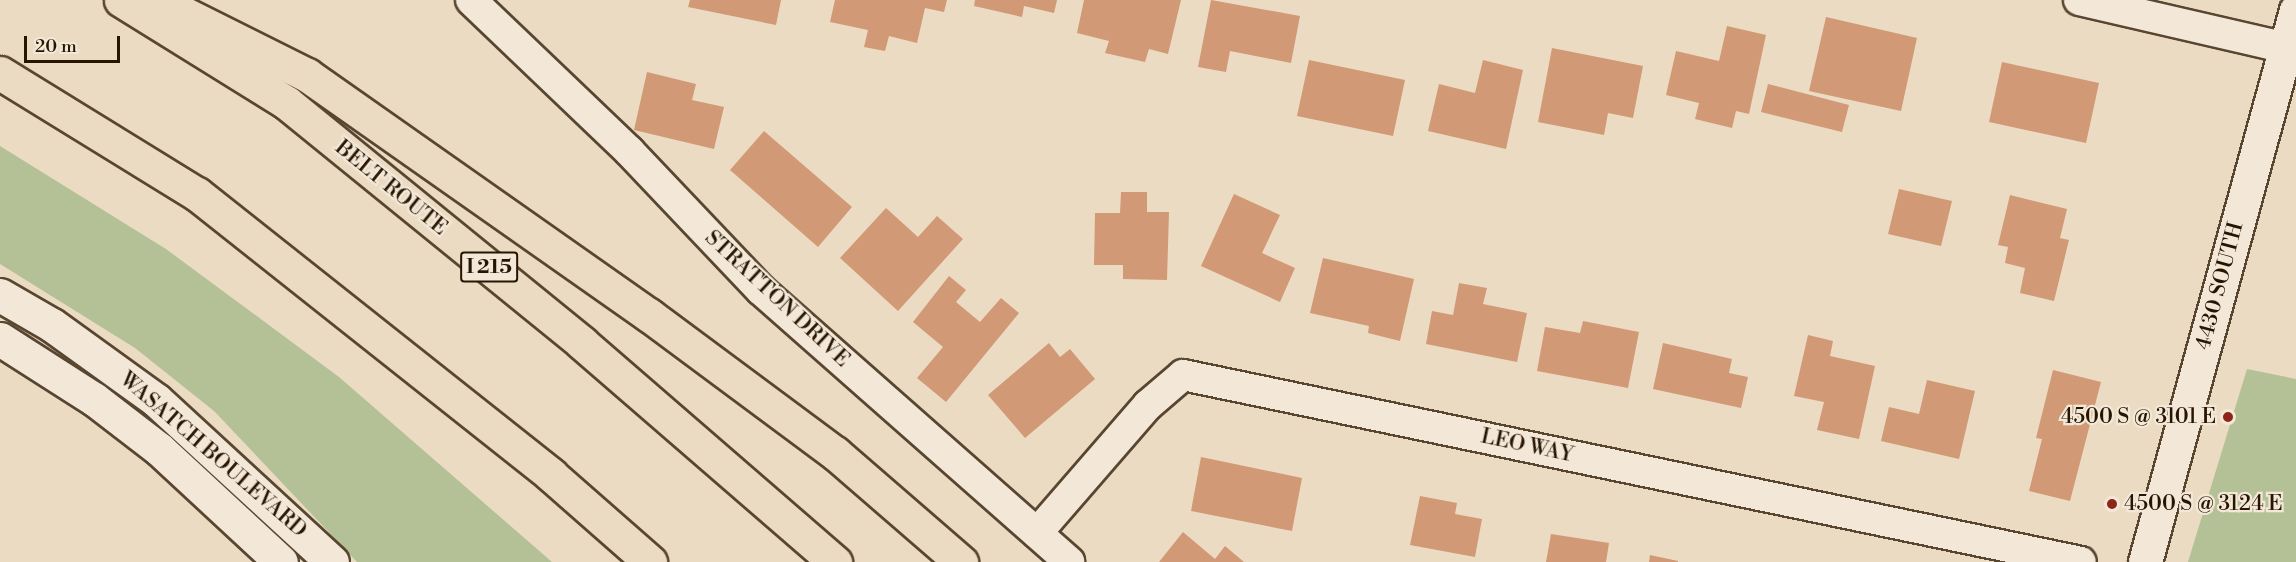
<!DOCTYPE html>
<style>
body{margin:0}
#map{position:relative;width:2296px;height:562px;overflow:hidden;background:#ecdbc3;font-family:"Libre Bodoni",serif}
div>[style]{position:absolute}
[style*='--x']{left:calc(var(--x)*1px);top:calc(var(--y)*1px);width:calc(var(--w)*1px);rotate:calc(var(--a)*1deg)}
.green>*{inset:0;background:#b4c196}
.building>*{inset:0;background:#d19975}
.roads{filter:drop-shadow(2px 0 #584631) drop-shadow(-2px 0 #584631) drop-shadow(0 2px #584631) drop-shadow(0 -2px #584631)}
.street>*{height:30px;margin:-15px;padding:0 15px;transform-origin:15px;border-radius:15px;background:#f3e8d8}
.secondary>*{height:33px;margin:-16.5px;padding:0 16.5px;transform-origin:16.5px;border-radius:16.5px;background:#f3e8d8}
.highway>*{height:33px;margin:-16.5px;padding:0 16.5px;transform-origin:16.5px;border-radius:16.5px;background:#ecdbc3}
.dots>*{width:16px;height:16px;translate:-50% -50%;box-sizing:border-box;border:3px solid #f3e8d8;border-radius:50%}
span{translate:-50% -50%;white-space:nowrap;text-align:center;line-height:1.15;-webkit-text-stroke:4.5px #f3e8d8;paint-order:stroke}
.shield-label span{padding:2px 4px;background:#f3e8d8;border:2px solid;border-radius:4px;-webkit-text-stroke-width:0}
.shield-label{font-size:20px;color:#261500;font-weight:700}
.street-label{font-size:21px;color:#261500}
.poi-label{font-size:21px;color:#261500}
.right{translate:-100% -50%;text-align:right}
.left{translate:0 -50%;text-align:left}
.scale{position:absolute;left:24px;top:36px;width:96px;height:27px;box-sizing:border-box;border:3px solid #261500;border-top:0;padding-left:8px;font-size:18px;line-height:21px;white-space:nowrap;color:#261500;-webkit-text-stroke:4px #f3e8d8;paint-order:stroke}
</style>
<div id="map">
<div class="green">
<div style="clip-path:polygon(0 146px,166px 249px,339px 377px,552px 562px,357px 562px,214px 411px,135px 348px,0 264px)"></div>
<div style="clip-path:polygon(2247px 369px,2296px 379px,2296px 562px,2188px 562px)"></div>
</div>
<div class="building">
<div style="clip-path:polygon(690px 0,781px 0,776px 25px,688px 7px)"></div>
<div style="clip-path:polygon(835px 0,947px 0,944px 12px,925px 8px,917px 43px,889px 36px,885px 51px,864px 47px,868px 30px,830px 22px)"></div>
<div style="clip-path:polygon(975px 0,1057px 0,1054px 13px,1024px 6px,1022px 17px,974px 6px)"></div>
<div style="clip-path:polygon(1084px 0,1181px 0,1168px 54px,1149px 49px,1145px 62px,1105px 53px,1109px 41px,1077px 33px)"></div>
<div style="clip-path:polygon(1211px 0,1300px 16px,1291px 63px,1230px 51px,1226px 72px,1198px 67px)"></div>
<div style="clip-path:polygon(1826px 17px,1917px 38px,1901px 111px,1809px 91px)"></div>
<div style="clip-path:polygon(1727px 26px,1766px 35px,1749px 114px,1736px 111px,1732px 128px,1695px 119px,1699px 103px,1666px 95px,1676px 51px,1719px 61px)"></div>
<div style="clip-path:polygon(1552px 48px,1643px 66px,1633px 118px,1608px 113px,1604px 135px,1538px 122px)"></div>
<div style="clip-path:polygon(1309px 60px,1405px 80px,1393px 136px,1297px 116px)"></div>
<div style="clip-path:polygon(1483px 60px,1523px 70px,1506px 149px,1428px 131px,1439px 84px,1475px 93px)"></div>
<div style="clip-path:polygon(2002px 62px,2099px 83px,2086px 143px,1989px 122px)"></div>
<div style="clip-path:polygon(647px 72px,696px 84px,692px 100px,724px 107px,714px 149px,634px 130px)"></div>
<div style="clip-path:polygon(1768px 84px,1849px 105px,1842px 132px,1761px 112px)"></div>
<div style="clip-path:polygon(764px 131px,852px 207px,818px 247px,730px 170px)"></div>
<div style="clip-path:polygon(1899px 189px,1952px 201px,1941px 246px,1888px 234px)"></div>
<div style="clip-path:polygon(1121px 192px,1147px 192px,1147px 212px,1169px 212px,1167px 280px,1123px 279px,1123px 265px,1094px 265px,1095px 213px,1120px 213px)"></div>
<div style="clip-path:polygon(1234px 194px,1280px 215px,1262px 253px,1295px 268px,1280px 302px,1201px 266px)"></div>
<div style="clip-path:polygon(2010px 195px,2067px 209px,2060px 238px,2069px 240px,2054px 301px,2020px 293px,2025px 268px,2005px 263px,2008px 247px,1998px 245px)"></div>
<div style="clip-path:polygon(886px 208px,918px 237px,937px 216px,963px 239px,898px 311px,840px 258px)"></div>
<div style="clip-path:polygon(1323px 258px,1414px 279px,1400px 341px,1368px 333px,1369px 326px,1310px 313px)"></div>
<div style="clip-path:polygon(949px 276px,966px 290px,956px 302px,980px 322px,1001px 298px,1019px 313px,946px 402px,917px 378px,943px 347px,913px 322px)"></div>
<div style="clip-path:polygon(1459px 283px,1487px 288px,1483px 304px,1527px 313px,1517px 362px,1426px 344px,1432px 311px,1453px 315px)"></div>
<div style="clip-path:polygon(1583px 321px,1639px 332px,1628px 388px,1537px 371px,1545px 327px,1580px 333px)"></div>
<div style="clip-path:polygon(1808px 335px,1833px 341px,1830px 356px,1875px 366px,1859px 439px,1817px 430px,1824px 402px,1794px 396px)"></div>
<div style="clip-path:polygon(1049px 343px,1060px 357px,1070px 349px,1095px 379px,1025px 438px,988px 395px)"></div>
<div style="clip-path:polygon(1663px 343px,1732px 359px,1729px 373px,1748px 377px,1741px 408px,1653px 389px)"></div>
<div style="clip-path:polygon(2053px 370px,2101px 382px,2070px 501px,2029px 491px,2042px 439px,2036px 438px)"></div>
<div style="clip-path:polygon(1927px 380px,1975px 391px,1959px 459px,1881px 441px,1889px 407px,1919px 414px)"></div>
<div style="clip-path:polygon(1201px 457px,1302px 478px,1292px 531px,1191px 511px)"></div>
<div style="clip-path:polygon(1420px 496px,1457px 503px,1455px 514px,1482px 519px,1475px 557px,1410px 545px)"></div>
<div style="clip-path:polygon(1183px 532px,1215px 559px,1225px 546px,1244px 562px,1159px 562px)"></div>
<div style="clip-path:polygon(1551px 534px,1609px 543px,1606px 562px,1546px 562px)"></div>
<div style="clip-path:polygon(1650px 555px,1678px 561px,1678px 562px,1649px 562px)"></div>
</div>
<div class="roads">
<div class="street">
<div style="--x:471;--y:0;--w:219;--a:43.7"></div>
<div style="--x:629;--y:151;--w:192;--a:46.5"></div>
<div style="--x:761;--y:290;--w:411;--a:41.4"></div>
<div style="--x:2079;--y:0;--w:223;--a:13"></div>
<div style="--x:1037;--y:533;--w:169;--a:-49.1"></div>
<div style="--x:1148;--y:405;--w:46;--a:-40.6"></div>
<div style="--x:1183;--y:375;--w:917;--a:11.76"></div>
</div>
<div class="secondary">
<div style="--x:0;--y:295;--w:60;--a:30"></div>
<div style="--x:52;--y:325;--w:128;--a:35.8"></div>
<div style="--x:156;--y:400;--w:239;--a:42.6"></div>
<div style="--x:0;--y:339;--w:112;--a:32.6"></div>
<div style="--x:94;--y:399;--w:82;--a:37.6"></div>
<div style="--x:159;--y:449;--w:166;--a:42.8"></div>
<div style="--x:2145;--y:562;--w:572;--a:-74.7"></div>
</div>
<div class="highway">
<div style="--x:121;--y:0;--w:195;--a:31.8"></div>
<div style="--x:287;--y:103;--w:380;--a:39.1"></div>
<div style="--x:582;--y:343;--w:335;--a:40.9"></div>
<div style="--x:157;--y:0;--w:168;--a:26.6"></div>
<div style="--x:307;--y:75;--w:418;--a:35.1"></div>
<div style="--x:649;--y:315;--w:232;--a:36.6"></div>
<div style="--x:835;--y:453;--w:167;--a:40.9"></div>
<div style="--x:0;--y:73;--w:231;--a:31.6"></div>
<div style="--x:197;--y:194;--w:452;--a:38.4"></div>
<div style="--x:551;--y:475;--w:132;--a:41.3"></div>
</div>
</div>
<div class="dots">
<div style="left:2228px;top:417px;background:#8f2418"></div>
<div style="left:2112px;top:504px;background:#8f2418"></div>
</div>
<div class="shield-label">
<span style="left:489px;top:267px">I 215</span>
</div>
<div class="street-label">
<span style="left:391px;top:188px;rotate:39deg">BELT ROUTE</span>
<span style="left:2220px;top:286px;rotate:-75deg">4430 SOUTH</span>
<span style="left:777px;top:299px;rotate:43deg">STRATTON DRIVE</span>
<span style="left:1527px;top:446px;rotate:12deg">LEO WAY</span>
<span style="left:213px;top:455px;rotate:41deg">WASATCH BOULEVARD</span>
</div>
<div class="poi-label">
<span class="right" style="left:2216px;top:417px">4500 S @ 3101 E</span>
<span class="left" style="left:2124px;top:504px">4500 S @ 3124 E</span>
</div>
<div class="scale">20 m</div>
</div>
